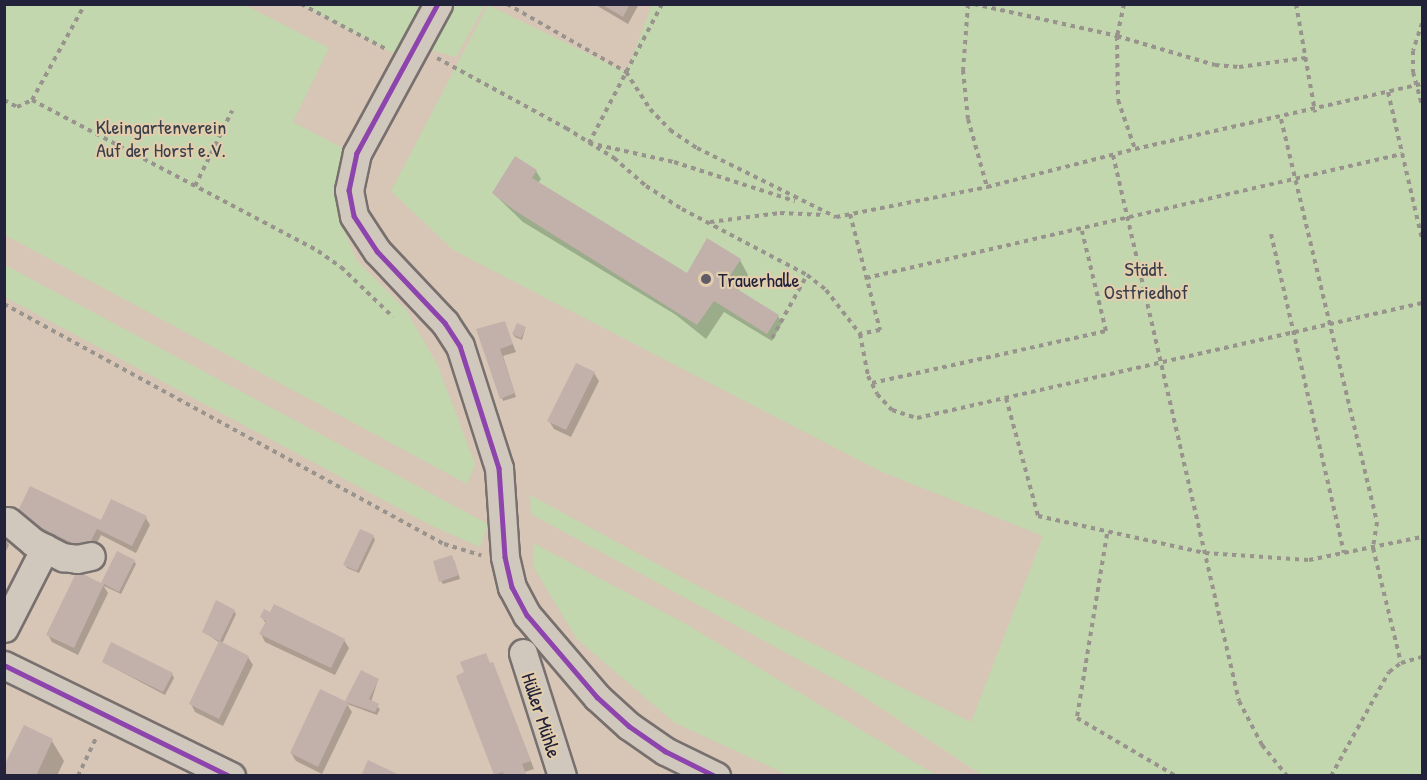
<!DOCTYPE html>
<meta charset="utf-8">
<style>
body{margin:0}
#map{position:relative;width:1427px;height:780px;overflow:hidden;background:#d7c5b6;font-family:"Patrick Hand",sans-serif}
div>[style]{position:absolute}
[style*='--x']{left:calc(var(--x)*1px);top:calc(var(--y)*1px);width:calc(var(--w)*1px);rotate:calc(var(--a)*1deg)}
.green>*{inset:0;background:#c2d7ae}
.shadow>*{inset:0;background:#0003}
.building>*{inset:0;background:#c2b1aa}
.path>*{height:4px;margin-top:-2px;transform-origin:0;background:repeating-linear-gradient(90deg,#99938d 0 4.5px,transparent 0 9px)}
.roads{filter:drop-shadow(2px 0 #78706e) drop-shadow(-2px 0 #78706e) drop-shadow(0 2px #78706e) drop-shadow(0 -2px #78706e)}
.minor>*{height:27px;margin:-13.5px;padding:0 13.5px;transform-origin:13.5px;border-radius:13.5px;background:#d1c8bd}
.bus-1>*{height:4.5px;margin:-2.25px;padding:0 2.25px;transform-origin:2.25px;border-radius:2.25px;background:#8e44ad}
.dots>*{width:16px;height:16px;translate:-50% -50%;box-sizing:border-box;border:3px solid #e2cdac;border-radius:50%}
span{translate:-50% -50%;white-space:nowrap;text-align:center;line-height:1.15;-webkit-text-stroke:4.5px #e2cdac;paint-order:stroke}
.park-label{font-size:20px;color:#373f4b}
.poi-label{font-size:20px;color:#22223b}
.left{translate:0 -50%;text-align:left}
.street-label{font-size:20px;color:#22223b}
.frame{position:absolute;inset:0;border:6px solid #22223b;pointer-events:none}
</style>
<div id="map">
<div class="green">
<div style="clip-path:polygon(4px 5px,245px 5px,329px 48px,293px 122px,345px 149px,337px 214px,357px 261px,406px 310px,437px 364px,475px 464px,467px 484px,5px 235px)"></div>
<div style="clip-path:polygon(301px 5px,485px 5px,456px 57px,415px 46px,408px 61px)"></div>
<div style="clip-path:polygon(488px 5px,626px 72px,652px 5px,1422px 5px,1422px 775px,982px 775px,849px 687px,531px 514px,530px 495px,711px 593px,971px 722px,1043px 536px,882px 472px,453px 250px,391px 191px)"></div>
<div style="clip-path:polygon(5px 265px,488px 524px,480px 547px,430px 525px,5px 297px)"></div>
<div style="clip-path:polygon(533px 543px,686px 624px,936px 775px,788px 775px,675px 723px,577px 639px,534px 568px)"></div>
</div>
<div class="shadow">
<div style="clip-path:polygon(594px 4px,639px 4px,628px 24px)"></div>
<div style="clip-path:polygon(516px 158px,536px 171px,541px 179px,538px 183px,686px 274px,740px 260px,748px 275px,738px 291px,778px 316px,782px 323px,772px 341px,724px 312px,706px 339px,676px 315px,523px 222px,494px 194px)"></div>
<div style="clip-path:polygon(504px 323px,516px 352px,503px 356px,516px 397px,503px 401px,478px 330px)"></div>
<div style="clip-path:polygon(525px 329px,522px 340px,515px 337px,513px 334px)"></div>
<div style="clip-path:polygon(577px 365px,594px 373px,599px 381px,571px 437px,554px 429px,549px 421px)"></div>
<div style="clip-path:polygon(17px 515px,101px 522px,146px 518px,150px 525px,136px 553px,101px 535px,90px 557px,22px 523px)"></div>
<div style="clip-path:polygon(373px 536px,375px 540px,359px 573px,347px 568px,345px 565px)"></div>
<div style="clip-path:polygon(4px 537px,9px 545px,4px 555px)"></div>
<div style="clip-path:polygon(454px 560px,460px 579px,443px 584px,441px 581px)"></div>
<div style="clip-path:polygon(134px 561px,136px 564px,121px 594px,104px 586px,103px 583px)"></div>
<div style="clip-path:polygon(103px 585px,108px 593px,78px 655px,52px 642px,48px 635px)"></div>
<div style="clip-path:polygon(275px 606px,344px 640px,349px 648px,335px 675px,265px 642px,261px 634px,266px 624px,262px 617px,271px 614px)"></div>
<div style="clip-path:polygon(234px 611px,236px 614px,222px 644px,248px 657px,253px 665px,223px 726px,195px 712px,191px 704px,220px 643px,204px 632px)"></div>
<div style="clip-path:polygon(103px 662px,172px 674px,174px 678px,165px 695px)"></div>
<div style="clip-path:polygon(492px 663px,534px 769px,525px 772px,526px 776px,495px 774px)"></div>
<div style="clip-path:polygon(378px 680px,371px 702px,380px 709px,377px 715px,347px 704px,352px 712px,322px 774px,296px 761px,291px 753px,345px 703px)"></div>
<div style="clip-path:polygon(25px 727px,52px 741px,64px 761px,57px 776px,4px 776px)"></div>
</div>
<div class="building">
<div style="clip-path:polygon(601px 4px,630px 4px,623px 17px)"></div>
<div style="clip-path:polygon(515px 156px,537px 170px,532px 178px,687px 273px,707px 238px,741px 259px,726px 282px,779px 315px,767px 334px,714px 301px,697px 325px,514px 210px,492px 193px)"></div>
<div style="clip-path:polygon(505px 321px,513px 344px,500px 349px,515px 393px,500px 399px,476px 329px)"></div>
<div style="clip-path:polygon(517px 323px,526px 327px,521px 338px,512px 334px)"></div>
<div style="clip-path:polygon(576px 363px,595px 372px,566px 430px,547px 421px)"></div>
<div style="clip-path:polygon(30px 486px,101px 520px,111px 499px,147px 516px,132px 546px,97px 529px,86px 550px,16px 515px)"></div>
<div style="clip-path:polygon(360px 529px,374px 535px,357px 571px,343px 565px)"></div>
<div style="clip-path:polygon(117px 551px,135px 560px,119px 592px,104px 584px,74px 648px,46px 635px,77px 571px,101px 583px)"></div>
<div style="clip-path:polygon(452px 555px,459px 575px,439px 582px,433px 561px)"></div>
<div style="clip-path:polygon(216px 600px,235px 610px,220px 641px,249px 656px,219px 719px,189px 704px,219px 641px,202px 632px)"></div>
<div style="clip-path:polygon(274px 604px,345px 639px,331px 668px,259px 634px,266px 621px,260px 617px,264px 609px,270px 612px)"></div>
<div style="clip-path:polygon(111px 642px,173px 673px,163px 692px,102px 662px)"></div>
<div style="clip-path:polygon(486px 653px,490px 663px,493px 662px,531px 761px,522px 764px,527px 776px,504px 776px,503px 772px,494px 775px,456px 676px,464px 672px,460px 662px)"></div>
<div style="clip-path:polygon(361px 670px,379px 679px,369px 699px,379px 704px,375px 712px,348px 703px,318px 767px,290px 753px,320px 689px,345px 701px)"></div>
<div style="clip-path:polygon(24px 725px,53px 739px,36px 776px,4px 776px,4px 766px)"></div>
<div style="clip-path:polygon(368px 760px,389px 770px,401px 776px,361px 776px)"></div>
</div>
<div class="path">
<div style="--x:301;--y:4;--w:96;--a:27.9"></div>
<div style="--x:507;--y:4;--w:137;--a:29.7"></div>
<div style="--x:626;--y:72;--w:44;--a:57"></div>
<div style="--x:650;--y:109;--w:29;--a:46"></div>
<div style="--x:670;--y:130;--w:32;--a:34"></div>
<div style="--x:697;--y:148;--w:155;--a:26.4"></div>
<div style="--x:836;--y:217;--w:154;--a:-11.2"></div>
<div style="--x:987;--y:187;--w:153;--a:-14.4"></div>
<div style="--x:1135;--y:149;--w:294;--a:-12.8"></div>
<div style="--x:662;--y:4;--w:157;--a:117.7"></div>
<div style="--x:589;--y:143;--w:87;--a:12.6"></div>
<div style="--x:674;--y:162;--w:127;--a:17.9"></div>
<div style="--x:968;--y:4;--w:66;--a:94.3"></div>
<div style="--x:963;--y:70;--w:49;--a:84.2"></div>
<div style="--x:968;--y:119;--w:71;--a:74.4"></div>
<div style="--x:974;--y:4;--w:147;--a:12.6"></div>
<div style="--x:1117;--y:36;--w:102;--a:16.5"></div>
<div style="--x:1215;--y:65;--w:24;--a:5"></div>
<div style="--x:1239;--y:67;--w:67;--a:-7.8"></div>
<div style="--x:1124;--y:4;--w:33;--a:102"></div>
<div style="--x:1117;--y:36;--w:64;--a:89.1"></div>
<div style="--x:1118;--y:100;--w:52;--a:70.9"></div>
<div style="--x:1296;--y:4;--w:110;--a:80"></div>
<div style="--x:1422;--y:23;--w:29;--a:108"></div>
<div style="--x:1413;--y:51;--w:21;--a:90"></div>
<div style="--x:1413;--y:72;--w:35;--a:75"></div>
<div style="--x:437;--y:58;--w:147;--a:28.5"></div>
<div style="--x:566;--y:128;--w:57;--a:32"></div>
<div style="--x:614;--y:158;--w:43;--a:41.2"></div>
<div style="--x:646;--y:186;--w:43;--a:32.6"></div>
<div style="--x:682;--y:209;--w:141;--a:27.8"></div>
<div style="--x:807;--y:275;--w:24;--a:38"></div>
<div style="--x:826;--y:290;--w:56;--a:52.3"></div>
<div style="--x:860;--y:334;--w:43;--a:79.2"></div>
<div style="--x:868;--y:376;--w:20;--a:63"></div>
<div style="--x:877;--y:394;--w:22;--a:47"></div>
<div style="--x:892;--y:410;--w:26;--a:18"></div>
<div style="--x:917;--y:418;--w:518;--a:-12.83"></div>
<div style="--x:1388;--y:92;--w:151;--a:77"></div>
<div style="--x:4;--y:100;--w:15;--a:28"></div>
<div style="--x:17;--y:107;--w:17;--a:-25"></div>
<div style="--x:32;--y:100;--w:110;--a:-61.1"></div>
<div style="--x:32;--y:100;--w:323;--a:27.8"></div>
<div style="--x:318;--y:251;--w:28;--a:35"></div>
<div style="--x:341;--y:267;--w:72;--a:43.9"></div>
<div style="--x:1281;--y:119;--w:414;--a:76.6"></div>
<div style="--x:1377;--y:522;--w:26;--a:99"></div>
<div style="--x:1373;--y:548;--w:118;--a:76.3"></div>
<div style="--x:1113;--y:155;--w:560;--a:77.01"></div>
<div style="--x:1239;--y:701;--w:50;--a:62.4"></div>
<div style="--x:1262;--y:745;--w:40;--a:51"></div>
<div style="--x:195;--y:186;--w:84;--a:-63.7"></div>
<div style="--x:850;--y:214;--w:120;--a:75.5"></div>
<div style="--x:880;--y:330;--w:20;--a:169"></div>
<div style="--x:710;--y:222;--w:71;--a:-7.3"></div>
<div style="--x:780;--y:213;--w:45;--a:2.5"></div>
<div style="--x:1271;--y:234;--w:327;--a:77.1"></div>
<div style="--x:866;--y:278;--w:550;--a:-13.03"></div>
<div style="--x:4;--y:304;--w:501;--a:28.61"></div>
<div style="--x:444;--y:544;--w:39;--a:17"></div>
<div style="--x:772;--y:338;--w:72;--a:-60.9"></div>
<div style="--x:872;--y:383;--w:240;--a:-12.5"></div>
<div style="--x:1106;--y:331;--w:103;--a:-103.5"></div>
<div style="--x:1006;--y:398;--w:122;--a:74.8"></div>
<div style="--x:1038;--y:516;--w:171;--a:12.5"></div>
<div style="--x:1205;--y:553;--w:104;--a:3.9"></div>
<div style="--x:1309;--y:560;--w:115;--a:-11.5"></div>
<div style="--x:1107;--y:534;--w:186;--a:99.3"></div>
<div style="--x:1077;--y:718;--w:115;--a:30.4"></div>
<div style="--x:78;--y:776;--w:42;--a:-64.7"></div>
<div style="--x:1331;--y:776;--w:119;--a:-60.9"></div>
<div style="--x:1389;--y:672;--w:15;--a:-37"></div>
<div style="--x:1401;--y:663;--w:22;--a:-16"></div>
</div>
<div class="roads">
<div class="minor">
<div style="--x:438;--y:4;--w:170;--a:118.5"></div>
<div style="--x:357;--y:153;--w:38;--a:102"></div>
<div style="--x:349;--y:190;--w:26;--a:79"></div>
<div style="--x:354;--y:216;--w:42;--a:56.7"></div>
<div style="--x:377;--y:251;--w:99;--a:46.6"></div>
<div style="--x:445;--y:323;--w:27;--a:57"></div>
<div style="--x:460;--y:346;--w:128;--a:72.3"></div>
<div style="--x:499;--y:468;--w:89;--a:86.1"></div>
<div style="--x:505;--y:557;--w:31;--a:77"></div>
<div style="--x:512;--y:587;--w:32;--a:62"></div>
<div style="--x:527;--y:615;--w:108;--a:49.5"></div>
<div style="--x:597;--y:697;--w:43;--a:42.2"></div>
<div style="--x:629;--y:726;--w:44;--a:34.8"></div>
<div style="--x:665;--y:751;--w:57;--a:26.1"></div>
<div style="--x:8;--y:521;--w:33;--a:40"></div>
<div style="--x:33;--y:542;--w:34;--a:27"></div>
<div style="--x:63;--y:557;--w:14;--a:8"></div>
<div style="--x:77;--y:559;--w:14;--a:-12"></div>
<div style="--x:4;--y:628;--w:90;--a:-62.9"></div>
<div style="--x:523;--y:653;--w:129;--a:72.4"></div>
<div style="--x:4;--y:665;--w:253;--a:26.1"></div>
</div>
</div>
<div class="bus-1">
<div style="--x:438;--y:4;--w:170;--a:118.5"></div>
<div style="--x:357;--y:153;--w:38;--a:102"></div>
<div style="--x:349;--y:190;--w:26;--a:79"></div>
<div style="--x:354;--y:216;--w:42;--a:56.7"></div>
<div style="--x:377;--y:251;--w:99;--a:46.6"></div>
<div style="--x:445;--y:323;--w:27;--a:57"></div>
<div style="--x:460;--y:346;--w:128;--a:72.3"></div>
<div style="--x:499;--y:468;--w:89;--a:86.1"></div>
<div style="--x:505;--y:557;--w:31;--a:77"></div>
<div style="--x:512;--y:587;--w:32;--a:62"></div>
<div style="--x:527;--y:615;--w:108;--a:49.5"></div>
<div style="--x:597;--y:697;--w:43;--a:42.2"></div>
<div style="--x:629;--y:726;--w:44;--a:34.8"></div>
<div style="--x:665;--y:751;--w:56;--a:26.6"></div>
<div style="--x:4;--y:665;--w:252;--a:26.2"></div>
</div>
<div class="dots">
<div style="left:706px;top:279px;background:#615b66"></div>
</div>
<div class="park-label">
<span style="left:161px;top:138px">Kleingartenverein<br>Auf der Horst e.V.</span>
<span style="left:1146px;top:280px">Städt.<br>Ostfriedhof</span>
</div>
<div class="poi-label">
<span class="left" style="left:718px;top:279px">Trauerhalle</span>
</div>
<div class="street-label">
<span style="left:542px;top:715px;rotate:72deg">Hüller Mühle</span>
</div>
<div class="frame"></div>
</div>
